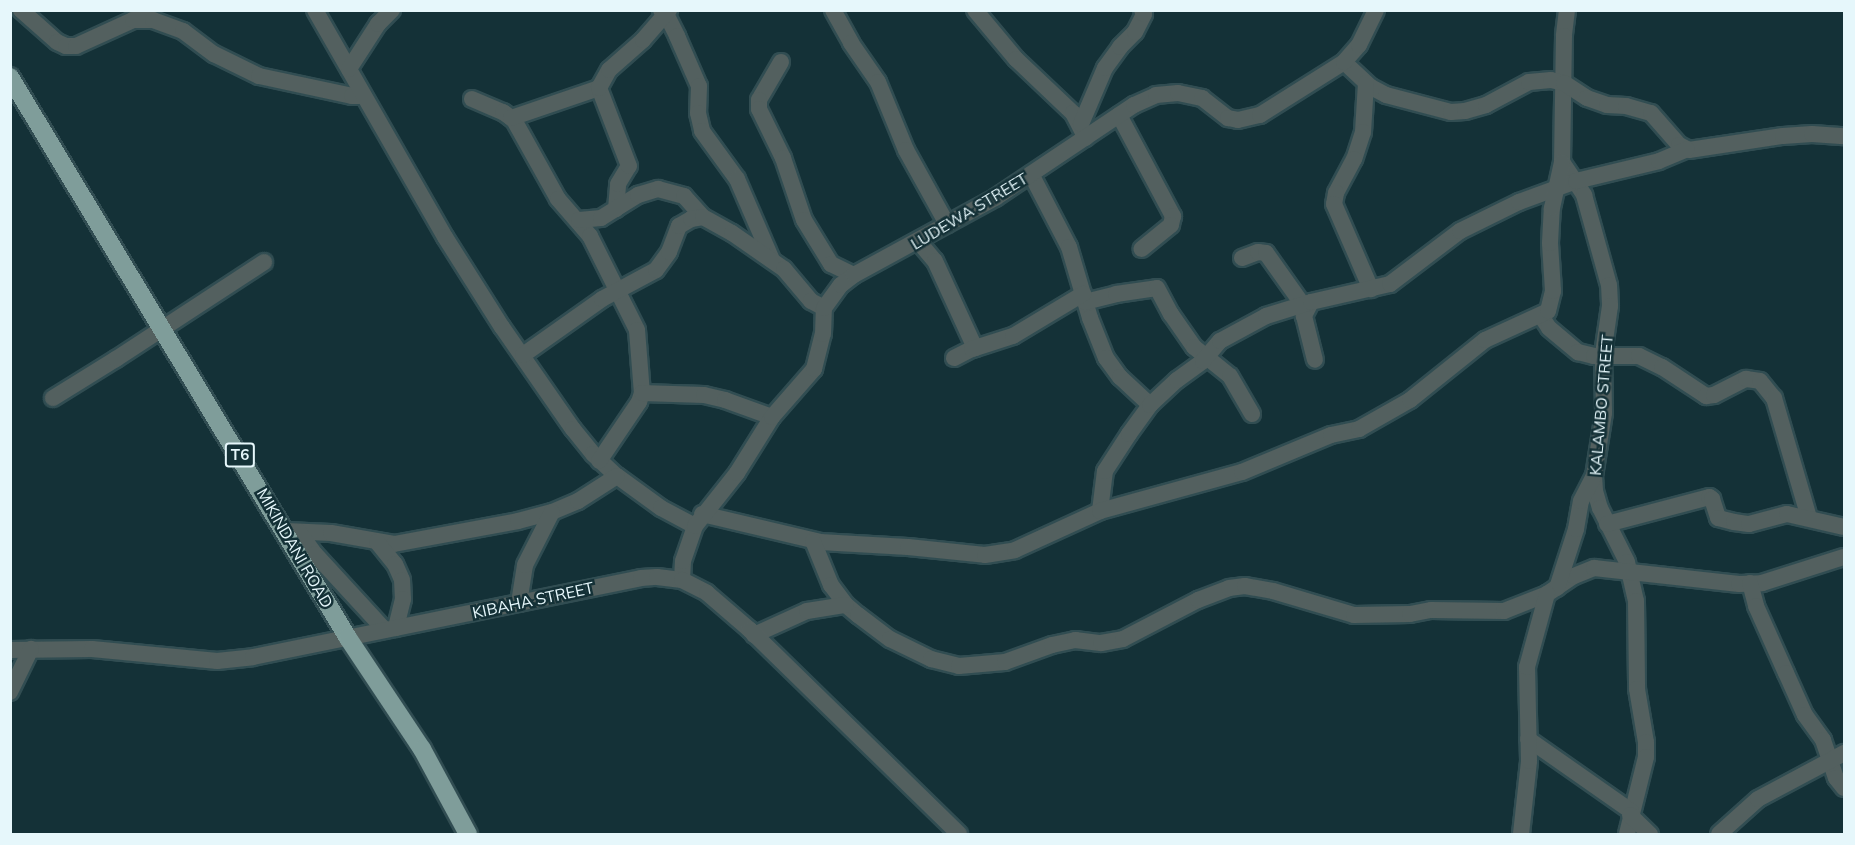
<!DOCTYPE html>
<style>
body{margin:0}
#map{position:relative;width:1855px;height:845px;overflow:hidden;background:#143137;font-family:Mulish,sans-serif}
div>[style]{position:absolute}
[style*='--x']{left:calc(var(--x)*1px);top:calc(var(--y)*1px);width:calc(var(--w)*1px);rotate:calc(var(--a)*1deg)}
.roads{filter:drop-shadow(2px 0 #314d52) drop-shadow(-2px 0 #314d52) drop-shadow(0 2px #314d52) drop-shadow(0 -2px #314d52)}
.minor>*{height:16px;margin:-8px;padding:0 8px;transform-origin:8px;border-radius:8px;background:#53605f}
.trunk>*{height:18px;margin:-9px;padding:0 9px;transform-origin:9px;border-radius:9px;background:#7f9d9a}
span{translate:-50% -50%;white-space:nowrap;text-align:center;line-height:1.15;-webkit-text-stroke:5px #143137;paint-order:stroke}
.shield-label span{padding:2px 4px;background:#143137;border:2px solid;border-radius:4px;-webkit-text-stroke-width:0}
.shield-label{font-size:15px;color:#e6f7fb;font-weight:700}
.street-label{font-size:16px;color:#e6f7fb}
.frame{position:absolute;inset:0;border:12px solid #e6f7fb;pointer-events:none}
</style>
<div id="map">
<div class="roads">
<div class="minor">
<div style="--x:21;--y:10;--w:48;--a:41.6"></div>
<div style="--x:57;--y:42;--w:10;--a:24"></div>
<div style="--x:66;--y:46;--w:10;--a:0"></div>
<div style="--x:76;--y:46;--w:63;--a:-24.5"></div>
<div style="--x:133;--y:20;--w:20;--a:0"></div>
<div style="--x:153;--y:20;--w:32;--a:20"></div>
<div style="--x:183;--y:31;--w:39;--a:37"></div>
<div style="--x:214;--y:54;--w:50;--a:26.1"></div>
<div style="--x:259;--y:76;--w:95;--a:12.1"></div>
<div style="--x:352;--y:96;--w:11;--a:0"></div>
<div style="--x:315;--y:10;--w:262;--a:60.2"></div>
<div style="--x:445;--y:237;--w:107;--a:57.7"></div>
<div style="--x:502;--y:327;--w:124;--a:55.2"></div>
<div style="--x:573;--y:429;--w:32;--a:51"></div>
<div style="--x:593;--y:454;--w:33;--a:43"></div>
<div style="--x:617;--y:476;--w:54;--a:36"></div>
<div style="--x:661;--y:508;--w:38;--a:28"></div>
<div style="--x:661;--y:10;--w:6;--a:39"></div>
<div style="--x:666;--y:14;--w:25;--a:63"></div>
<div style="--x:677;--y:36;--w:55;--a:66.3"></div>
<div style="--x:699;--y:86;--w:27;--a:92"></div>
<div style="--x:698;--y:113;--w:18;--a:77"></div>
<div style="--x:702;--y:131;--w:59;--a:53.9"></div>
<div style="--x:737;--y:179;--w:88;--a:66.6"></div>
<div style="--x:833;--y:10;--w:38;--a:61"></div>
<div style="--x:851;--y:43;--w:47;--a:55.3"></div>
<div style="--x:878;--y:82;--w:74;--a:67.6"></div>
<div style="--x:906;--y:150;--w:85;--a:61"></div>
<div style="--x:975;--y:10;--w:64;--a:50.1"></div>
<div style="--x:1016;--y:59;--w:79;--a:43.5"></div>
<div style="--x:1073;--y:113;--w:28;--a:63"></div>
<div style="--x:1567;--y:10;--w:26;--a:97"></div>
<div style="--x:1564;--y:36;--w:126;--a:90.9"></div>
<div style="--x:1562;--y:162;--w:40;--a:56"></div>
<div style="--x:1584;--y:195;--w:93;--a:74.5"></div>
<div style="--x:1609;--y:285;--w:21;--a:87"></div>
<div style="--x:1610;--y:306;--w:49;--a:98.3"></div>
<div style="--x:1603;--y:354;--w:59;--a:89"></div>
<div style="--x:1604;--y:413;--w:64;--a:99"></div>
<div style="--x:1594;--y:476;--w:15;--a:86"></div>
<div style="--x:1595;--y:491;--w:18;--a:74"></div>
<div style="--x:1600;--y:508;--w:60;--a:63.4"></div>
<div style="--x:1627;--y:562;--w:40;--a:77"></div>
<div style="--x:1636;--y:601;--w:88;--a:89.3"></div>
<div style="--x:1637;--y:689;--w:54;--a:80.4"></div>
<div style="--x:1646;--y:742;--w:15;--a:90"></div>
<div style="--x:1646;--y:757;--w:79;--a:103.9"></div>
<div style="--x:781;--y:62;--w:44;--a:120.1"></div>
<div style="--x:759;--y:100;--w:9;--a:90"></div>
<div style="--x:759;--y:109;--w:55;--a:63.9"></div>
<div style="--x:783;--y:158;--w:65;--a:71.3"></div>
<div style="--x:804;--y:220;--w:52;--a:58.5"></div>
<div style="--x:831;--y:264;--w:25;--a:26"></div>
<div style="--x:1344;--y:62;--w:37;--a:43"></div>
<div style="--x:1371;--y:87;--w:17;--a:28"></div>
<div style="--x:1386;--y:95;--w:67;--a:14.7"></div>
<div style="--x:1451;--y:112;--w:14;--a:-4"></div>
<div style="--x:1465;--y:111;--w:22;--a:-16"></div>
<div style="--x:1486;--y:105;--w:49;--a:-28.1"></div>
<div style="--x:1529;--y:82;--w:22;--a:-5"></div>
<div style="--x:1551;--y:80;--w:13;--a:13"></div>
<div style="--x:1564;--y:83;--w:27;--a:33"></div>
<div style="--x:1587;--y:98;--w:21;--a:19"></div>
<div style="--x:1607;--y:105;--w:19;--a:3"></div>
<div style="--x:1626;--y:106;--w:26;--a:16"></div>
<div style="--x:1651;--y:113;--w:43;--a:48.8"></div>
<div style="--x:1679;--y:145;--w:11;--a:27"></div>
<div style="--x:1689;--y:150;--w:95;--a:-8.5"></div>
<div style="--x:1783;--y:136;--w:29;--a:-4"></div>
<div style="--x:1812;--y:134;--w:32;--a:4"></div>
<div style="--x:349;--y:69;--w:54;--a:-57.2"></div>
<div style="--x:378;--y:24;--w:20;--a:-45"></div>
<div style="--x:1366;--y:83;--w:49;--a:93.5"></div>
<div style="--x:1363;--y:132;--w:28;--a:108"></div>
<div style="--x:1354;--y:159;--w:38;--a:118"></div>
<div style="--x:1336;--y:193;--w:11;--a:100"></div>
<div style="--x:1334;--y:204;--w:93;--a:66.5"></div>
<div style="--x:472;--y:99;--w:34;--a:23"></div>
<div style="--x:503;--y:112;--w:14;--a:36"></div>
<div style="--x:514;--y:120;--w:90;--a:60.9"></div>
<div style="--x:558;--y:199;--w:49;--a:49.1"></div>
<div style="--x:590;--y:236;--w:105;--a:63.4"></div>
<div style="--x:637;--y:330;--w:63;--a:85.5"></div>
<div style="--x:642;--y:393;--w:9;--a:108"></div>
<div style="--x:639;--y:402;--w:71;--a:124.1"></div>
<div style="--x:1119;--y:115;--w:115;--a:61.9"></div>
<div style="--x:1173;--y:216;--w:9;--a:103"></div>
<div style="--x:1171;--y:225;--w:38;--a:141"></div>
<div style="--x:511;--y:118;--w:93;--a:-18.8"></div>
<div style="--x:1081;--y:124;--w:61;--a:-66.8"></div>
<div style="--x:1105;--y:68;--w:26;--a:-54"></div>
<div style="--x:1120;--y:47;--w:21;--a:-45"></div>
<div style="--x:1135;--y:32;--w:20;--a:-63"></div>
<div style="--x:1144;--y:14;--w:4;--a:-117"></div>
<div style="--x:1031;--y:174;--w:82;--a:62.5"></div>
<div style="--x:1069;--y:247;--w:74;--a:73.5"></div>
<div style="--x:1090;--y:318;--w:43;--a:68.2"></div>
<div style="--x:1106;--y:358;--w:24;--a:54"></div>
<div style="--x:1120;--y:377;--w:41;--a:43"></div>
<div style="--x:616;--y:209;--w:25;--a:-85"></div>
<div style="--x:618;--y:184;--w:21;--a:-59"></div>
<div style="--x:629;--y:166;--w:84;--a:-111"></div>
<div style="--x:599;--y:88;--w:21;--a:-61"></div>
<div style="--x:609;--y:70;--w:45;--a:-41.4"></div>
<div style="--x:643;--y:40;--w:40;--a:-49"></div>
<div style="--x:579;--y:220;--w:22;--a:-5"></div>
<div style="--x:601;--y:218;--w:44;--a:-31.9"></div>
<div style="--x:638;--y:195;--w:21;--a:-17"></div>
<div style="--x:658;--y:189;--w:27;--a:15"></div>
<div style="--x:684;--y:196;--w:28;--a:48"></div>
<div style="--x:918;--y:241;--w:26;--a:50"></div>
<div style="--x:935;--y:261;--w:96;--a:65.3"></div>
<div style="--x:1242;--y:258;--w:17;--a:-21"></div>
<div style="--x:1258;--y:252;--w:8;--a:7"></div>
<div style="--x:1266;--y:253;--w:64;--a:54.6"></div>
<div style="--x:1085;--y:302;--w:32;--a:-14"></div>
<div style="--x:1116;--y:294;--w:41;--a:-8.3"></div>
<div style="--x:1157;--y:288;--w:30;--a:62"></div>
<div style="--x:1171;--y:314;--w:40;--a:55.1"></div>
<div style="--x:1194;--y:347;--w:46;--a:38.9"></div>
<div style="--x:1230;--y:376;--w:44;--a:59.9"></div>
<div style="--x:1311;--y:302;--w:16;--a:117"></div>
<div style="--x:1304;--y:316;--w:45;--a:76"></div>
<div style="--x:1541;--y:316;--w:14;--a:56"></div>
<div style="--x:1549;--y:328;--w:38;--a:40"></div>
<div style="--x:1578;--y:352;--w:16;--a:14"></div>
<div style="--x:1594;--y:356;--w:45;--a:0"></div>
<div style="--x:1639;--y:356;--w:25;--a:26"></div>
<div style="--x:1662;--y:367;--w:53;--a:33.4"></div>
<div style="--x:1706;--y:396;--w:8;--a:-7"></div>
<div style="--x:1714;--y:395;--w:36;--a:-27"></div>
<div style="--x:1746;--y:379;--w:14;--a:8"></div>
<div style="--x:1760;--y:381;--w:22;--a:51"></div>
<div style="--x:1774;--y:398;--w:125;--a:73.7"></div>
<div style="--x:523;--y:355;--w:97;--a:-35.3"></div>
<div style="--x:602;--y:299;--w:61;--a:-28.2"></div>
<div style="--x:656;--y:270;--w:22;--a:-54"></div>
<div style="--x:669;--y:252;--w:28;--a:-69"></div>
<div style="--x:679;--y:226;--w:14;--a:-30"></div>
<div style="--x:691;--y:219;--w:12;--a:-9"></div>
<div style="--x:703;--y:217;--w:33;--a:29"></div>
<div style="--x:732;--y:233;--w:63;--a:34.7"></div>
<div style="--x:784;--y:269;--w:42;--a:49.8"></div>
<div style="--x:811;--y:301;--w:15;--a:28"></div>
<div style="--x:954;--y:358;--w:20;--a:-27"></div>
<div style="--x:972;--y:349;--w:43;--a:-17.6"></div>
<div style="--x:1013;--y:336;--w:82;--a:-31"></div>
<div style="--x:642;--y:393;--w:62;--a:1.8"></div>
<div style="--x:704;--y:395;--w:22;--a:13"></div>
<div style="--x:725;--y:400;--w:50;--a:19.9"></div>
<div style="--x:53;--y:398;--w:74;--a:-31.8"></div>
<div style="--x:116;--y:359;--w:177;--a:-33.2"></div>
<div style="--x:1100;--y:511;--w:40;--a:-82.9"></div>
<div style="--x:1105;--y:471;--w:44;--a:-57"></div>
<div style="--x:1129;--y:434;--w:36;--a:-54"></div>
<div style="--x:1150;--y:405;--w:37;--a:-43"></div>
<div style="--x:1177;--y:380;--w:32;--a:-36"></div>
<div style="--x:1203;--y:361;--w:26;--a:-50"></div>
<div style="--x:1220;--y:341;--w:52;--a:-28.5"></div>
<div style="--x:1266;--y:316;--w:47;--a:-17.3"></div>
<div style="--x:1311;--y:302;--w:81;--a:-12.8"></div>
<div style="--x:1390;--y:284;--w:88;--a:-37.1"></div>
<div style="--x:1460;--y:231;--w:66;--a:-26.2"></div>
<div style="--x:1519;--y:202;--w:61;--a:-20.2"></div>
<div style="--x:1576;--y:181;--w:85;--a:-13.5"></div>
<div style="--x:1659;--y:161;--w:30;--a:-23"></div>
<div style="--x:702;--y:514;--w:121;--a:13.3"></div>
<div style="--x:820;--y:542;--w:88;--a:3.3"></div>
<div style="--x:908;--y:547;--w:77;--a:5.9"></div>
<div style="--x:985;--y:555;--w:30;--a:-9"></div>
<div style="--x:1015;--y:550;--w:94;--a:-24.6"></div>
<div style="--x:1100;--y:511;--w:147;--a:-15.4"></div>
<div style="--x:1242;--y:472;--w:96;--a:-22.6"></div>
<div style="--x:1331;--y:435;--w:29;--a:-12"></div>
<div style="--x:1359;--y:429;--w:59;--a:-29.6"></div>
<div style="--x:1410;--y:400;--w:96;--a:-38.7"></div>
<div style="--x:1485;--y:340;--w:69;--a:-24.7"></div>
<div style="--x:1548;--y:311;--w:21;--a:-76"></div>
<div style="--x:1553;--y:291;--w:48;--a:-93.6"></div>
<div style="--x:1550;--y:243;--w:35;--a:-87"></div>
<div style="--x:1552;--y:208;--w:47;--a:-77.7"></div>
<div style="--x:1607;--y:524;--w:106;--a:-14.8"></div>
<div style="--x:1709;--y:497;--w:4;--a:34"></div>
<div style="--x:1712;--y:499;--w:20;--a:72"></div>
<div style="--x:1718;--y:518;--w:16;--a:14"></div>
<div style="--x:1734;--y:522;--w:15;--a:8"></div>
<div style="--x:1749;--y:524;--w:39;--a:-15"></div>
<div style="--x:1787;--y:514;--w:58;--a:12.8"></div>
<div style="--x:286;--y:531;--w:45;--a:2.5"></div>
<div style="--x:331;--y:533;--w:64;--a:9.9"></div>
<div style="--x:394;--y:544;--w:126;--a:-10.5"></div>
<div style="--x:518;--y:521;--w:35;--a:-15"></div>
<div style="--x:552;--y:512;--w:28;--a:-23"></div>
<div style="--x:578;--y:501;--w:46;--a:-32.7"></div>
<div style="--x:299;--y:532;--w:27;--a:54"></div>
<div style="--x:315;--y:554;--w:103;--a:47.4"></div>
<div style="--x:813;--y:541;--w:48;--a:67.8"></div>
<div style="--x:831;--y:585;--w:25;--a:53"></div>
<div style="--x:846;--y:605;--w:16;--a:40"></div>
<div style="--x:858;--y:615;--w:40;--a:37"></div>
<div style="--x:890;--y:639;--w:46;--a:26"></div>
<div style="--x:931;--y:659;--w:29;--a:14"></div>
<div style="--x:959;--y:666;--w:46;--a:-5"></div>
<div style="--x:1005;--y:662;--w:50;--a:-19.9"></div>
<div style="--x:1052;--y:645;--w:24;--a:-12"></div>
<div style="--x:1075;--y:640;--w:26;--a:7"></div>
<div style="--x:1101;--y:643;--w:22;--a:-10"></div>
<div style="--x:1123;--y:639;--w:85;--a:-27.5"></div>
<div style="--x:1198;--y:600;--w:33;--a:-21"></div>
<div style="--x:1229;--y:588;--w:16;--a:-7"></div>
<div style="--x:1245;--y:586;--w:28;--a:10"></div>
<div style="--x:1273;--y:591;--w:84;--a:16.5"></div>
<div style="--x:1354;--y:615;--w:56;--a:-1"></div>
<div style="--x:1410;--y:614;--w:21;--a:-11"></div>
<div style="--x:1431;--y:610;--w:73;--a:0.8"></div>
<div style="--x:1504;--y:611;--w:46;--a:-21.6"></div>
<div style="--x:1547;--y:594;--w:32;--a:-34"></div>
<div style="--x:1574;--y:576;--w:22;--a:-22"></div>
<div style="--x:1594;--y:568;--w:146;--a:6.3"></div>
<div style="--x:1739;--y:584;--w:23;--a:-2"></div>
<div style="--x:1762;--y:583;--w:86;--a:-17.6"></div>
<div style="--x:377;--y:542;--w:28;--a:51"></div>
<div style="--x:395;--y:564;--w:17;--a:66"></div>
<div style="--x:402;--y:580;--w:19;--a:87"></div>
<div style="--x:403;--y:599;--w:30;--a:104"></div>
<div style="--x:682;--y:580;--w:19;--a:-87"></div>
<div style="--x:683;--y:561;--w:37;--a:-71"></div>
<div style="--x:695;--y:526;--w:68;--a:-51.6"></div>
<div style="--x:737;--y:473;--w:66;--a:-58"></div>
<div style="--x:772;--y:417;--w:64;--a:-48.8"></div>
<div style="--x:814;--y:369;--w:36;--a:-76"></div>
<div style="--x:823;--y:334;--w:26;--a:-88"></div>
<div style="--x:824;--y:308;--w:29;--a:-54"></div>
<div style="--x:841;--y:285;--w:16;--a:-38"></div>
<div style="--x:854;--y:275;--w:161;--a:-28.6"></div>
<div style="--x:995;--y:198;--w:167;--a:-33.8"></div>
<div style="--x:1134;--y:105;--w:24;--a:-24"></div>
<div style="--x:1156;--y:95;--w:22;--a:-5"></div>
<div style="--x:1178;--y:93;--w:25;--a:12"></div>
<div style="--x:1202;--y:98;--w:33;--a:38"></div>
<div style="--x:1228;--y:118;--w:10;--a:11"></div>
<div style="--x:1238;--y:120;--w:23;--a:-13"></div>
<div style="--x:1260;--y:115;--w:99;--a:-32.2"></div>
<div style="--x:1344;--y:62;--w:23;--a:-49"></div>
<div style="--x:1359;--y:45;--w:39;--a:-64"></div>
<div style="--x:1750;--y:583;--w:24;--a:75"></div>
<div style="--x:1756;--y:606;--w:73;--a:65.9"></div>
<div style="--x:1786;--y:673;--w:46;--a:65.7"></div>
<div style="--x:1805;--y:715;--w:31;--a:54"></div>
<div style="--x:1823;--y:740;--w:40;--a:71.1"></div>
<div style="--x:1836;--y:778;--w:13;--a:51"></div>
<div style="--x:1557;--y:588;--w:62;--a:-72.1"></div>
<div style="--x:1576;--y:529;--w:28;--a:-80"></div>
<div style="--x:1581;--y:501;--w:28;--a:-63"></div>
<div style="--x:519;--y:603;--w:38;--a:-81"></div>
<div style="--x:525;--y:565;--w:59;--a:-63"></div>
<div style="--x:754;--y:635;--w:58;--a:-24.4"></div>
<div style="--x:807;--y:611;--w:39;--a:-9"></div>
<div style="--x:10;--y:650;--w:82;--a:-0.7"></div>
<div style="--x:92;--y:649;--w:126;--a:5.5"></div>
<div style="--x:217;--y:661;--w:36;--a:-6"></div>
<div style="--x:253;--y:657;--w:396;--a:-11.5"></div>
<div style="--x:641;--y:578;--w:16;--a:-4"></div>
<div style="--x:657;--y:577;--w:25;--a:7"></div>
<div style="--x:682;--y:580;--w:28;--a:27"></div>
<div style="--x:707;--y:593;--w:57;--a:40.7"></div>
<div style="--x:750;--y:630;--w:292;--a:44.3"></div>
<div style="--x:10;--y:692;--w:48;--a:-64"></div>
<div style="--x:1528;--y:739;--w:126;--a:35"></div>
<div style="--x:1630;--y:815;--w:28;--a:44"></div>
<div style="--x:1521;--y:834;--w:73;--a:-83.7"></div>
<div style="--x:1529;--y:761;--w:94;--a:-91.2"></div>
<div style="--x:1527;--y:667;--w:76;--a:-74.7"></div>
<div style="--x:1719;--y:834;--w:52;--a:-41.9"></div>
<div style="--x:1758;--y:799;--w:98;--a:-28.1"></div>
</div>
<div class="trunk">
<div style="--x:10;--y:77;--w:655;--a:58.93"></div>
<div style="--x:348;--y:638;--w:133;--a:56.3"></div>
<div style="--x:422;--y:749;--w:97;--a:61.6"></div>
</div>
</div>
<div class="shield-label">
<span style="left:240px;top:455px">T6</span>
</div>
<div class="street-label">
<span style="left:969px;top:211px;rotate:-31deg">LUDEWA STREET</span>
<span style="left:1601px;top:405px;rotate:-85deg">KALAMBO STREET</span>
<span style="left:295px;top:548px;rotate:60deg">MIKINDANI ROAD</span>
<span style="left:533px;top:600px;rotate:-12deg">KIBAHA STREET</span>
</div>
<div class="frame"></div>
</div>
